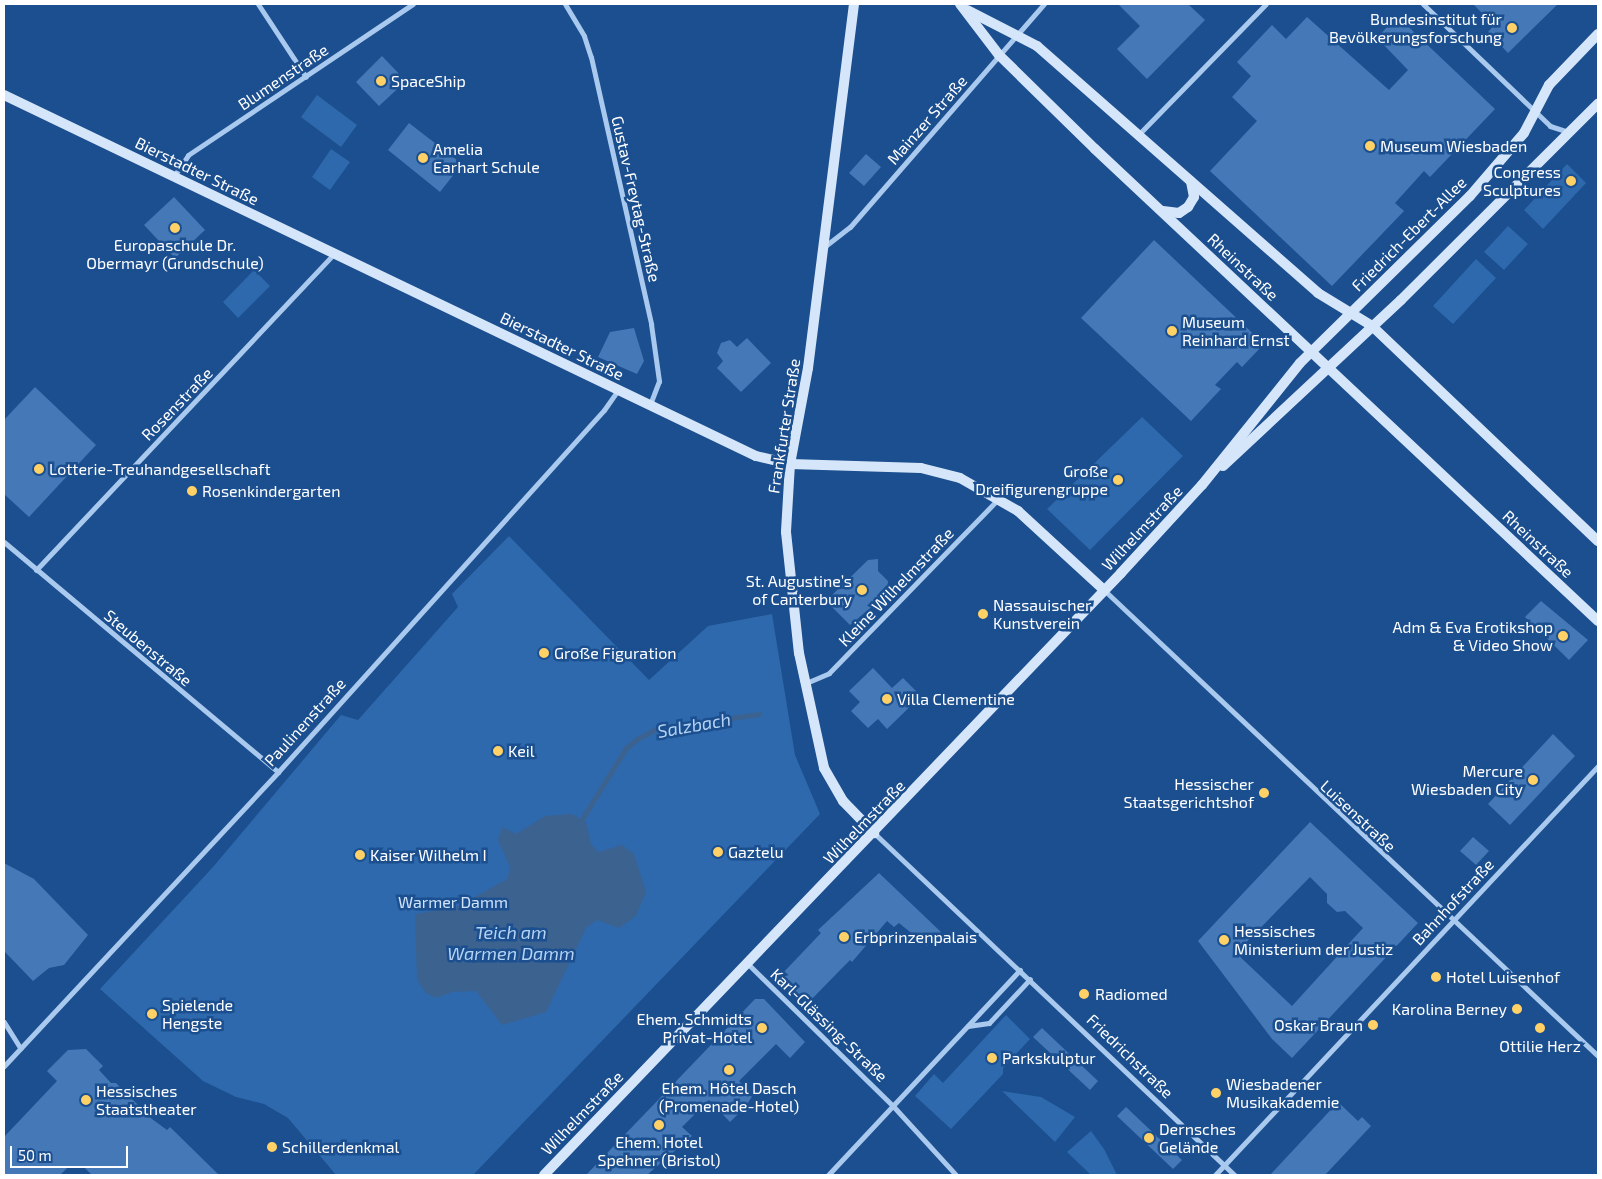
<!DOCTYPE html>
<meta charset="utf-8">
<style>
body{margin:0}
#map{position:relative;width:1602px;height:1179px;overflow:hidden;background:#1b4f8f;font-family:"Exo 2",sans-serif}
div>[style]{position:absolute}
[style*='--x']{left:calc(var(--x)*1px);top:calc(var(--y)*1px);width:calc(var(--w)*1px);rotate:calc(var(--a)*1deg)}
.green>*{inset:0;background:#2e69ad}
.water>*{inset:0;background:#3c6290}
.stream>*{height:5px;margin:-2.5px;padding:0 2.5px;transform-origin:2.5px;border-radius:2.5px;background:#3c6290}
.building>*{inset:0;background:#4478b7}
.street>*{height:5px;margin:-2.5px;padding:0 2.5px;transform-origin:2.5px;border-radius:2.5px;background:#a9c9ee}
.secondary>*{height:10px;margin:-5px;padding:0 5px;transform-origin:5px;border-radius:5px;background:#d6e6fa}
.dots>*{width:14px;height:14px;translate:-50% -50%;box-sizing:border-box;border:2px solid #1b4f8f;border-radius:50%}
span{translate:-50% -50%;white-space:nowrap;text-align:center;line-height:1.15;-webkit-text-stroke:5px #1b4f8f;paint-order:stroke}
.poi-label{font-size:16px;color:#fff}
.right{translate:-100% -50%;text-align:right}
.left{translate:0 -50%;text-align:left}
.street-label{font-size:16px;color:#fff}
.park-label{font-size:16px;color:#cfe3fa}
.water-label{font-size:18px;color:#b5d3f5;font-style:italic}
.frame{position:absolute;inset:0;border:5px solid #fff;pointer-events:none}
.scale{position:absolute;left:10px;top:1146px;width:118px;height:22px;box-sizing:border-box;border:2px solid #fff;border-top:0;padding-left:6px;font-size:15px;line-height:18px;white-space:nowrap;color:#fff;-webkit-text-stroke:4px #1b4f8f;paint-order:stroke}
</style>
<div id="map">
<div class="green">
<div style="clip-path:polygon(317px 95px,357px 125px,341px 147px,301px 117px)"></div>
<div style="clip-path:polygon(331px 149px,350px 162px,330px 190px,312px 177px)"></div>
<div style="clip-path:polygon(1567px 164px,1586px 183px,1543px 229px,1524px 210px)"></div>
<div style="clip-path:polygon(1508px 226px,1528px 244px,1504px 270px,1484px 252px)"></div>
<div style="clip-path:polygon(1476px 259px,1496px 278px,1453px 324px,1433px 306px)"></div>
<div style="clip-path:polygon(254px 270px,270px 286px,238px 318px,223px 302px)"></div>
<div style="clip-path:polygon(1142px 417px,1183px 456px,1090px 550px,1047px 509px)"></div>
<div style="clip-path:polygon(509px 536px,649px 680px,708px 626px,772px 614px,795px 755px,820px 814px,473px 1175px,336px 1175px,288px 1118px,264px 1104px,236px 1097px,203px 1081px,100px 989px,213px 867px,341px 715px,358px 720px,458px 607px,452px 594px)"></div>
<div style="clip-path:polygon(1006px 1015px,1030px 1039px,1003px 1068px,1003px 1074px,951px 1129px,915px 1096px,934px 1074px,943px 1083px)"></div>
<div style="clip-path:polygon(1002px 1091px,1041px 1097px,1075px 1117px,1055px 1142px)"></div>
<div style="clip-path:polygon(1091px 1131px,1104px 1149px,1117px 1175px,1091px 1175px,1067px 1152px)"></div>
</div>
<div class="water">
<div style="clip-path:polygon(572px 814px,586px 822px,591px 844px,598px 852px,622px 845px,634px 854px,646px 892px,636px 916px,619px 928px,597px 920px,586px 928px,546px 1012px,502px 1025px,476px 991px,452px 992px,436px 998px,426px 993px,417px 980px,415px 914px,457px 907px,507px 879px,510px 867px,498px 840px,502px 827px,516px 834px,545px 816px)"></div>
</div>
<div class="stream">
<div style="--x:580;--y:822;--w:87;--a:-58.1"></div>
<div style="--x:626;--y:748;--w:14;--a:-39"></div>
<div style="--x:637;--y:739;--w:21;--a:-28"></div>
<div style="--x:656;--y:729;--w:104;--a:-8.3"></div>
</div>
<div class="building">
<div style="clip-path:polygon(1118px 4px,1188px 4px,1205px 20px,1147px 79px,1117px 49px,1140px 26px)"></div>
<div style="clip-path:polygon(1473px 4px,1558px 4px,1508px 53px,1488px 32px,1494px 25px)"></div>
<div style="clip-path:polygon(1397px 16px,1495px 109px,1430px 177px,1424px 171px,1395px 203px,1404px 211px,1332px 286px,1210px 171px,1257px 121px,1232px 97px,1251px 76px,1237px 62px,1272px 25px,1286px 39px,1307px 17px,1389px 90px,1408px 70px,1377px 38px)"></div>
<div style="clip-path:polygon(382px 56px,406px 81px,379px 106px,356px 82px)"></div>
<div style="clip-path:polygon(409px 123px,462px 164px,440px 192px,388px 150px)"></div>
<div style="clip-path:polygon(866px 154px,881px 167px,864px 186px,849px 173px)"></div>
<div style="clip-path:polygon(174px 197px,205px 230px,175px 258px,144px 225px)"></div>
<div style="clip-path:polygon(1154px 240px,1264px 344px,1242px 367px,1237px 362px,1215px 385px,1221px 389px,1191px 421px,1081px 318px)"></div>
<div style="clip-path:polygon(634px 328px,644px 361px,637px 374px,598px 357px,610px 332px)"></div>
<div style="clip-path:polygon(747px 338px,771px 363px,741px 392px,717px 368px,723px 361px,717px 353px,721px 343px,730px 340px,737px 347px)"></div>
<div style="clip-path:polygon(35px 387px,96px 445px,29px 517px,4px 494px,4px 420px)"></div>
<div style="clip-path:polygon(878px 559px,878px 571px,888px 581px,887px 594px,850px 625px,826px 601px,868px 560px)"></div>
<div style="clip-path:polygon(1541px 601px,1588px 640px,1569px 660px,1525px 617px)"></div>
<div style="clip-path:polygon(873px 668px,892px 688px,903px 678px,921px 696px,887px 729px,878px 719px,868px 728px,851px 711px,860px 702px,849px 691px)"></div>
<div style="clip-path:polygon(1553px 734px,1575px 756px,1510px 825px,1488px 804px)"></div>
<div style="clip-path:polygon(evenodd,1310px 822px,1418px 923px,1292px 1058px,1272px 1039px,1198px 941px,1310px 822px,1310px 877px,1327px 894px,1327px 903px,1337px 912px,1345px 911px,1363px 928px,1292px 1006px,1236px 953px,1310px 877px)"></div>
<div style="clip-path:polygon(1473px 837px,1489px 851px,1476px 865px,1460px 851px)"></div>
<div style="clip-path:polygon(4px 863px,34px 879px,88px 935px,64px 965px,49px 968px,33px 981px,4px 951px)"></div>
<div style="clip-path:polygon(879px 873px,941px 932px,927px 946px,899px 923px,894px 927px,887px 921px,852px 962px,850px 960px,808px 1003px,780px 976px,821px 933px,818px 930px)"></div>
<div style="clip-path:polygon(755px 999px,764px 999px,805px 1042px,790px 1058px,776px 1044px,739px 1081px,753px 1095px,745px 1107px,730px 1122px,709px 1100px,682px 1127px,692px 1136px,647px 1175px,586px 1175px)"></div>
<div style="clip-path:polygon(1042px 1028px,1098px 1081px,1090px 1090px,1033px 1037px)"></div>
<div style="clip-path:polygon(86px 1049px,103px 1066px,99px 1070px,111px 1083px,116px 1083px,152px 1119px,167px 1130px,170px 1127px,219px 1175px,92px 1175px,85px 1168px,67px 1168px,60px 1175px,4px 1175px,4px 1137px,57px 1081px,47px 1071px,68px 1050px)"></div>
<div style="clip-path:polygon(1338px 1102px,1358px 1121px,1362px 1117px,1371px 1126px,1325px 1175px,1270px 1175px)"></div>
<div style="clip-path:polygon(1126px 1107px,1182px 1160px,1173px 1169px,1117px 1116px)"></div>
</div>
<div class="street">
<div style="--x:258;--y:4;--w:87;--a:56.7"></div>
<div style="--x:565;--y:4;--w:37;--a:59"></div>
<div style="--x:584;--y:36;--w:22;--a:72"></div>
<div style="--x:591;--y:57;--w:274;--a:77.3"></div>
<div style="--x:651;--y:324;--w:58;--a:82"></div>
<div style="--x:659;--y:381;--w:25;--a:111"></div>
<div style="--x:1423;--y:4;--w:176;--a:43.8"></div>
<div style="--x:1550;--y:126;--w:20;--a:18"></div>
<div style="--x:1139;--y:134;--w:182;--a:-45.7"></div>
<div style="--x:174;--y:176;--w:25;--a:-56"></div>
<div style="--x:188;--y:155;--w:271;--a:-33.9"></div>
<div style="--x:824;--y:247;--w:33;--a:-38"></div>
<div style="--x:850;--y:227;--w:296;--a:-49"></div>
<div style="--x:4;--y:542;--w:358;--a:40"></div>
<div style="--x:36;--y:570;--w:434;--a:-46.7"></div>
<div style="--x:1104;--y:590;--w:679;--a:43.33"></div>
<div style="--x:806;--y:683;--w:25;--a:-23"></div>
<div style="--x:829;--y:673;--w:243;--a:-45.8"></div>
<div style="--x:874;--y:833;--w:497;--a:43.5"></div>
<div style="--x:747;--y:963;--w:204;--a:44.4"></div>
<div style="--x:893;--y:1106;--w:93;--a:47.6"></div>
<div style="--x:4;--y:1022;--w:31;--a:58"></div>
<div style="--x:968;--y:1026;--w:21;--a:-8"></div>
<div style="--x:989;--y:1023;--w:60;--a:-47"></div>
<div style="--x:4;--y:1066;--w:402;--a:-47"></div>
<div style="--x:278;--y:772;--w:487;--a:-48"></div>
<div style="--x:604;--y:410;--w:24;--a:-55"></div>
<div style="--x:828;--y:1175;--w:281;--a:-46.9"></div>
<div style="--x:1215;--y:1175;--w:560;--a:-46.88"></div>
</div>
<div class="secondary">
<div style="--x:854;--y:4;--w:367;--a:97.2"></div>
<div style="--x:808;--y:368;--w:98;--a:100.6"></div>
<div style="--x:790;--y:464;--w:68;--a:93.4"></div>
<div style="--x:786;--y:532;--w:122;--a:83.9"></div>
<div style="--x:799;--y:653;--w:118;--a:77.7"></div>
<div style="--x:824;--y:768;--w:38;--a:60"></div>
<div style="--x:843;--y:801;--w:45;--a:45.9"></div>
<div style="--x:960;--y:4;--w:64;--a:52.6"></div>
<div style="--x:999;--y:55;--w:134;--a:44.4"></div>
<div style="--x:1095;--y:149;--w:690;--a:43.18"></div>
<div style="--x:967;--y:10;--w:79;--a:27.2"></div>
<div style="--x:1037;--y:46;--w:374;--a:41.3"></div>
<div style="--x:1318;--y:293;--w:63;--a:31.4"></div>
<div style="--x:1372;--y:326;--w:312;--a:43.6"></div>
<div style="--x:4;--y:95;--w:834;--a:25.64"></div>
<div style="--x:756;--y:456;--w:35;--a:13"></div>
<div style="--x:790;--y:464;--w:131;--a:1.7"></div>
<div style="--x:921;--y:468;--w:40;--a:14.4"></div>
<div style="--x:960;--y:478;--w:67;--a:29.6"></div>
<div style="--x:1018;--y:511;--w:117;--a:42.6"></div>
<div style="--x:1163;--y:211;--w:16;--a:7"></div>
<div style="--x:1179;--y:213;--w:11;--a:-34"></div>
<div style="--x:1188;--y:207;--w:12;--a:-59"></div>
<div style="--x:1194;--y:197;--w:16;--a:-101"></div>
<div style="--x:1223;--y:466;--w:243;--a:-43"></div>
<div style="--x:1401;--y:300;--w:278;--a:-44.9"></div>
<div style="--x:544;--y:1175;--w:834;--a:-46.21"></div>
<div style="--x:1121;--y:573;--w:120;--a:-47.4"></div>
<div style="--x:1202;--y:485;--w:156;--a:-51.2"></div>
<div style="--x:1300;--y:363;--w:238;--a:-44.5"></div>
<div style="--x:1470;--y:196;--w:83;--a:-49.4"></div>
<div style="--x:1524;--y:133;--w:54;--a:-62.5"></div>
<div style="--x:1549;--y:85;--w:71;--a:-46.1"></div>
</div>
<div class="dots">
<div style="left:1512px;top:28px;background:#ffd166"></div>
<div style="left:381px;top:81px;background:#ffd166"></div>
<div style="left:1370px;top:146px;background:#ffd166"></div>
<div style="left:423px;top:158px;background:#ffd166"></div>
<div style="left:1571px;top:181px;background:#ffd166"></div>
<div style="left:175px;top:228px;background:#ffd166"></div>
<div style="left:1172px;top:331px;background:#ffd166"></div>
<div style="left:39px;top:469px;background:#ffd166"></div>
<div style="left:1118px;top:480px;background:#ffd166"></div>
<div style="left:192px;top:491px;background:#ffd166"></div>
<div style="left:862px;top:590px;background:#ffd166"></div>
<div style="left:983px;top:614px;background:#ffd166"></div>
<div style="left:1563px;top:636px;background:#ffd166"></div>
<div style="left:544px;top:653px;background:#ffd166"></div>
<div style="left:887px;top:699px;background:#ffd166"></div>
<div style="left:498px;top:751px;background:#ffd166"></div>
<div style="left:1533px;top:780px;background:#ffd166"></div>
<div style="left:1264px;top:793px;background:#ffd166"></div>
<div style="left:718px;top:852px;background:#ffd166"></div>
<div style="left:360px;top:855px;background:#ffd166"></div>
<div style="left:844px;top:937px;background:#ffd166"></div>
<div style="left:1224px;top:940px;background:#ffd166"></div>
<div style="left:1436px;top:977px;background:#ffd166"></div>
<div style="left:1084px;top:994px;background:#ffd166"></div>
<div style="left:1517px;top:1009px;background:#ffd166"></div>
<div style="left:152px;top:1014px;background:#ffd166"></div>
<div style="left:1373px;top:1025px;background:#ffd166"></div>
<div style="left:762px;top:1028px;background:#ffd166"></div>
<div style="left:1540px;top:1028px;background:#ffd166"></div>
<div style="left:992px;top:1058px;background:#ffd166"></div>
<div style="left:729px;top:1070px;background:#ffd166"></div>
<div style="left:1216px;top:1093px;background:#ffd166"></div>
<div style="left:86px;top:1100px;background:#ffd166"></div>
<div style="left:659px;top:1125px;background:#ffd166"></div>
<div style="left:1149px;top:1138px;background:#ffd166"></div>
<div style="left:272px;top:1147px;background:#ffd166"></div>
</div>
<div class="poi-label">
<span class="right" style="left:1502px;top:28px">Bundesinstitut für<br>Bevölkerungsforschung</span>
<span class="left" style="left:391px;top:81px">SpaceShip</span>
<span class="left" style="left:1380px;top:146px">Museum Wiesbaden</span>
<span class="left" style="left:433px;top:158px">Amelia<br>Earhart Schule</span>
<span class="right" style="left:1561px;top:181px">Congress<br>Sculptures</span>
<span style="left:175px;top:254px">Europaschule Dr.<br>Obermayr (Grundschule)</span>
<span class="left" style="left:1182px;top:331px">Museum<br>Reinhard Ernst</span>
<span class="left" style="left:49px;top:469px">Lotterie-Treuhandgesellschaft</span>
<span class="right" style="left:1108px;top:480px">Große<br>Dreifigurengruppe</span>
<span class="left" style="left:202px;top:491px">Rosenkindergarten</span>
<span class="right" style="left:852px;top:590px">St. Augustine’s<br>of Canterbury</span>
<span class="left" style="left:993px;top:614px">Nassauischer<br>Kunstverein</span>
<span class="right" style="left:1553px;top:636px">Adm &amp; Eva Erotikshop<br>&amp; Video Show</span>
<span class="left" style="left:554px;top:653px">Große Figuration</span>
<span class="left" style="left:897px;top:699px">Villa Clementine</span>
<span class="left" style="left:508px;top:751px">Keil</span>
<span class="right" style="left:1523px;top:780px">Mercure<br>Wiesbaden City</span>
<span class="right" style="left:1254px;top:793px">Hessischer<br>Staatsgerichtshof</span>
<span class="left" style="left:728px;top:852px">Gaztelu</span>
<span class="left" style="left:370px;top:855px">Kaiser Wilhelm I</span>
<span class="left" style="left:1234px;top:940px">Hessisches<br>Ministerium der Justiz</span>
<span class="left" style="left:854px;top:937px">Erbprinzenpalais</span>
<span class="left" style="left:1446px;top:977px">Hotel Luisenhof</span>
<span class="left" style="left:1095px;top:994px">Radiomed</span>
<span class="left" style="left:162px;top:1014px">Spielende<br>Hengste</span>
<span class="right" style="left:1507px;top:1009px">Karolina Berney</span>
<span class="right" style="left:752px;top:1028px">Ehem. Schmidts<br>Privat-Hotel</span>
<span class="right" style="left:1363px;top:1025px">Oskar Braun</span>
<span style="left:1540px;top:1046px">Ottilie Herz</span>
<span class="left" style="left:1002px;top:1058px">Parkskulptur</span>
<span class="left" style="left:1226px;top:1093px">Wiesbadener<br>Musikakademie</span>
<span style="left:729px;top:1097px">Ehem. Hôtel Dasch<br>(Promenade-Hotel)</span>
<span class="left" style="left:96px;top:1100px">Hessisches<br>Staatstheater</span>
<span class="left" style="left:1159px;top:1138px">Dernsches<br>Gelände</span>
<span style="left:659px;top:1151px">Ehem. Hotel<br>Spehner (Bristol)</span>
<span class="left" style="left:282px;top:1147px">Schillerdenkmal</span>
</div>
<div class="street-label">
<span style="left:283px;top:77px;rotate:-34deg">Blumenstraße</span>
<span style="left:927px;top:120px;rotate:-49deg">Mainzer Straße</span>
<span style="left:197px;top:171px;rotate:26deg">Bierstadter Straße</span>
<span style="left:636px;top:199px;rotate:77deg">Gustav-Freytag-Straße</span>
<span style="left:1409px;top:234px;rotate:-45deg">Friedrich-Ebert-Allee</span>
<span style="left:1243px;top:267px;rotate:43deg">Rheinstraße</span>
<span style="left:562px;top:346px;rotate:26deg">Bierstadter Straße</span>
<span style="left:177px;top:404px;rotate:-46deg">Rosenstraße</span>
<span style="left:784px;top:426px;rotate:-81deg">Frankfurter Straße</span>
<span style="left:1142px;top:528px;rotate:-47deg">Wilhelmstraße</span>
<span style="left:1538px;top:544px;rotate:43deg">Rheinstraße</span>
<span style="left:896px;top:587px;rotate:-46deg">Kleine Wilhelmstraße</span>
<span style="left:148px;top:648px;rotate:40deg">Steubenstraße</span>
<span style="left:305px;top:722px;rotate:-48deg">Paulinenstraße</span>
<span style="left:1358px;top:816px;rotate:43deg">Luisenstraße</span>
<span style="left:864px;top:822px;rotate:-46deg">Wilhelmstraße</span>
<span style="left:1453px;top:902px;rotate:-47deg">Bahnhofstraße</span>
<span style="left:829px;top:1025px;rotate:44deg">Karl-Glässing-Straße</span>
<span style="left:1130px;top:1056px;rotate:44deg">Friedrichstraße</span>
<span style="left:582px;top:1113px;rotate:-46deg">Wilhelmstraße</span>
</div>
<div class="park-label">
<span style="left:453px;top:902px">Warmer Damm</span>
</div>
<div class="water-label">
<span style="left:694px;top:725px;rotate:-10deg">Salzbach</span>
<span style="left:511px;top:943px">Teich am<br>Warmen Damm</span>
</div>
<div class="frame"></div>
<div class="scale">50 m</div>
</div>
